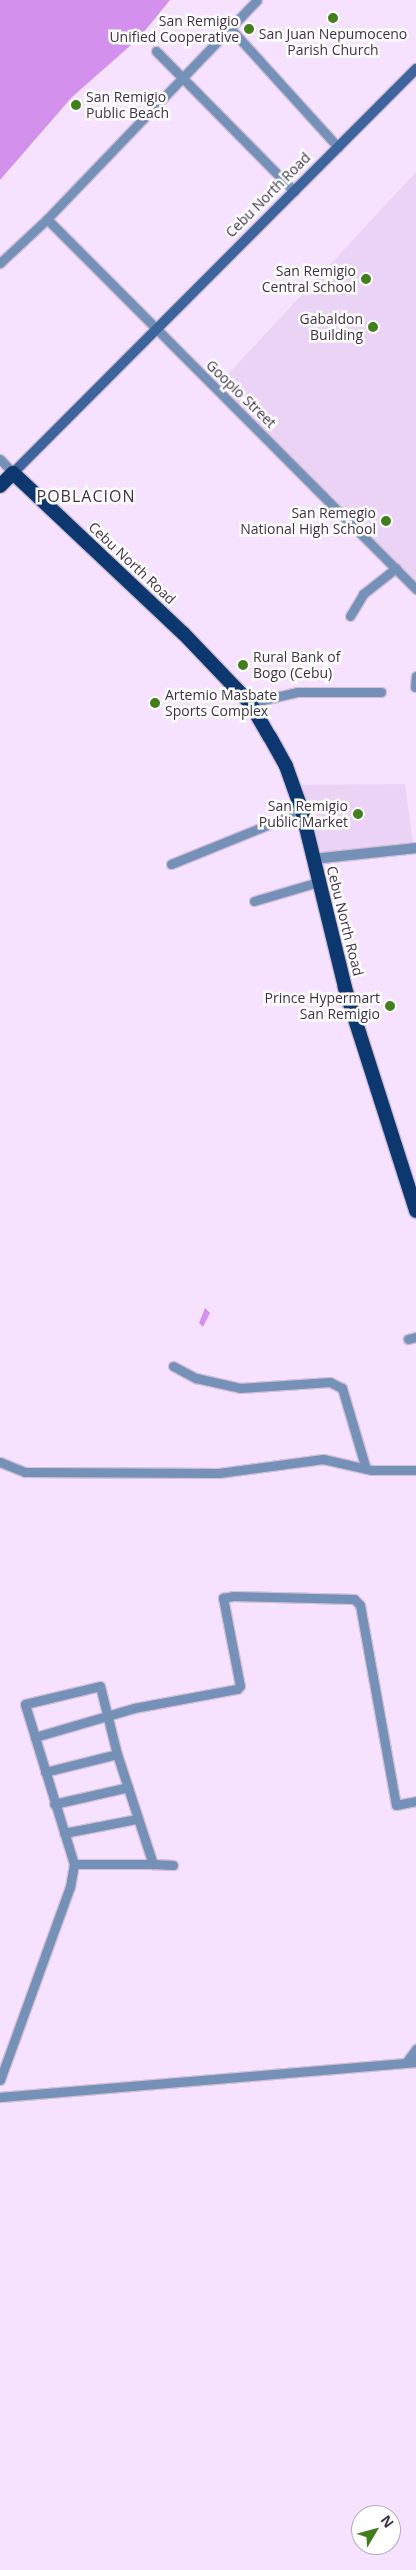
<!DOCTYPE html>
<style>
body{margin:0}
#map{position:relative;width:416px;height:2570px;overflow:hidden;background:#f6e2ff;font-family:"Open Sans",sans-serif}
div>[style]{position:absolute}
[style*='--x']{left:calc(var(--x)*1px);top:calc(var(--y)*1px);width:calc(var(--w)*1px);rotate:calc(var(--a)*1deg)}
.built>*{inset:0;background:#ead3f4}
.water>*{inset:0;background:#d391ed}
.roads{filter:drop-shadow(1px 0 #d2bfda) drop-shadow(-1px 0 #d2bfda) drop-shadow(0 1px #d2bfda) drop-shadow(0 -1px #d2bfda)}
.minor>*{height:9px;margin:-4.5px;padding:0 4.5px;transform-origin:4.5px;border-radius:4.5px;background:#7591b7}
.tertiary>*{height:10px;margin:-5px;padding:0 5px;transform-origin:5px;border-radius:5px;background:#7591b7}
.secondary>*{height:10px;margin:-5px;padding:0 5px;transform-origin:5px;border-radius:5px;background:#3d659b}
.trunk>*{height:14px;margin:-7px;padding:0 7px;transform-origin:7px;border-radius:7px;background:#0c386f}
.dots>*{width:14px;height:14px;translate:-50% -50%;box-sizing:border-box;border:2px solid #fff;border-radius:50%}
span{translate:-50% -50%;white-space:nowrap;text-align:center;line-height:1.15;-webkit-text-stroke:5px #fff;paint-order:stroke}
.poi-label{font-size:14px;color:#403245}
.right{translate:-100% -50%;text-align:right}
.left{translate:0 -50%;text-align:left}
.street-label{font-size:14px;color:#403245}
.quarter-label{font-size:16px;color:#403245;letter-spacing:1px}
.north{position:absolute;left:351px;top:2505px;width:50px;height:50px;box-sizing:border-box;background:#fff;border:1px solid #b3adb5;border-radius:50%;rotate:53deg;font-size:14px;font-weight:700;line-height:20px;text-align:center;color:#403245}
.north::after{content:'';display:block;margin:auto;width:18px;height:22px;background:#427f1c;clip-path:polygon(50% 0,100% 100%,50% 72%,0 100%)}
</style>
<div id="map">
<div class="built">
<div style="clip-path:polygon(416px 172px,416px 585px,347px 512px,216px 387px)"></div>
<div style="clip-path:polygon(405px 784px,413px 843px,318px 854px,300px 785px)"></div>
</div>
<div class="water">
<div style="clip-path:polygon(0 0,170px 0,139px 38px,72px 97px,0 180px)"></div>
<div style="clip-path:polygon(205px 1308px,210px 1313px,203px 1327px,199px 1323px)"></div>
</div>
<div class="roads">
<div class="minor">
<div style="--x:230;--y:28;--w:161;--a:47.8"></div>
<div style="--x:156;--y:51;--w:197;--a:45.4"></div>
<div style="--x:47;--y:219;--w:523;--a:45.08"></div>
<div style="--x:0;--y:263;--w:64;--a:-43.1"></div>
<div style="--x:47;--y:219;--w:303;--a:-46.2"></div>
<div style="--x:0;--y:459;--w:19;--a:47"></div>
<div style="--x:350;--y:616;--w:26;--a:-59"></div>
<div style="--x:363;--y:594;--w:42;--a:-38.2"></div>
<div style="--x:415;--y:687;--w:11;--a:-85"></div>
<div style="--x:250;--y:703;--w:48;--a:-13.2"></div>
<div style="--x:297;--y:692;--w:84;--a:0"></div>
<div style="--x:171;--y:864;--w:141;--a:-22"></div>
<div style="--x:254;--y:901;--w:67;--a:-16.5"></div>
<div style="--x:408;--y:1339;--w:8;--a:-14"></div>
<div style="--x:173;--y:1366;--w:26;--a:28"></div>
<div style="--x:196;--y:1378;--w:45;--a:12.8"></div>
<div style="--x:240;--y:1388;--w:90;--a:-3.8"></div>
<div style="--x:330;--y:1382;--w:13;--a:27"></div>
<div style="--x:342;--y:1388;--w:84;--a:73.5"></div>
<div style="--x:0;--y:1462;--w:27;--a:22"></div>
<div style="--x:25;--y:1472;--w:194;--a:0.3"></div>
<div style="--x:219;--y:1473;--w:105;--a:-7.7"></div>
<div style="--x:323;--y:1459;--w:49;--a:12.9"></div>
<div style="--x:371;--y:1470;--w:45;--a:0"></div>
<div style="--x:35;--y:1737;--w:34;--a:-107"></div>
<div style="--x:25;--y:1704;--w:77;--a:-13.5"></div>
<div style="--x:100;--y:1686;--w:70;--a:76"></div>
<div style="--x:117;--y:1754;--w:116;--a:71.9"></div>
<div style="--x:153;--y:1864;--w:20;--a:3"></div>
<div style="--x:45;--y:1772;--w:74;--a:-14"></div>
<div style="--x:54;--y:1804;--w:76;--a:-12.9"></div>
<div style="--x:64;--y:1833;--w:73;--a:-11"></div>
<div style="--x:74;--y:1864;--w:79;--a:0"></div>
<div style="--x:407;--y:2061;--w:15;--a:-53"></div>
<div style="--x:0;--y:2080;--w:205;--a:-70.1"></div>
<div style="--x:70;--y:1887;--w:23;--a:-80"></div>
<div style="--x:74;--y:1864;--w:133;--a:-107.1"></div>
<div style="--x:35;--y:1737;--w:103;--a:-16.3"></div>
<div style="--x:134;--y:1708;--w:105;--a:-10.5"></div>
<div style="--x:237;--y:1689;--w:4;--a:-45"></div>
<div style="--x:240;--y:1686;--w:90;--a:-100.9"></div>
<div style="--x:223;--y:1598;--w:10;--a:-11"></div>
<div style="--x:233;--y:1596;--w:121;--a:1.4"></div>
<div style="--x:354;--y:1599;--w:8;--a:45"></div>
<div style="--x:360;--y:1605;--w:203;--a:79.8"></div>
<div style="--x:396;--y:1805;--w:20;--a:-11"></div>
<div style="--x:0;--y:2097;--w:417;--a:-4.8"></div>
</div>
<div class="tertiary">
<div style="--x:313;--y:859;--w:104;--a:-6.1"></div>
</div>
<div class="secondary">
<div style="--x:13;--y:473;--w:571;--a:-45.07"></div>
</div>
<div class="trunk">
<div style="--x:0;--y:486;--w:18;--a:-45"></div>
<div style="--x:13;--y:473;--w:233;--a:43.3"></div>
<div style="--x:183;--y:633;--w:97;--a:46.3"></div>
<div style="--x:250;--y:703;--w:39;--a:60"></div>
<div style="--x:270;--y:737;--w:33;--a:61"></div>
<div style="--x:286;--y:766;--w:48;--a:70.4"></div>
<div style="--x:302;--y:811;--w:182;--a:76.3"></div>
<div style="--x:345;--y:988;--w:234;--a:72.3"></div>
</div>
</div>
<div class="dots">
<div style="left:333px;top:18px;background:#427f1c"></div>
<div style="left:249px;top:29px;background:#427f1c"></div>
<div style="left:76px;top:105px;background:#427f1c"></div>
<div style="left:366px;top:279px;background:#427f1c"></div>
<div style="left:373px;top:327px;background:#427f1c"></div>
<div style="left:386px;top:521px;background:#427f1c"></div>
<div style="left:243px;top:665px;background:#427f1c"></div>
<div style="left:155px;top:703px;background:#427f1c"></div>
<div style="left:358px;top:814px;background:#427f1c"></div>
<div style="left:390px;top:1006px;background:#427f1c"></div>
</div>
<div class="poi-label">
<span class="right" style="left:239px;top:29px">San Remigio<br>Unified Cooperative</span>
<span style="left:333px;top:42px">San Juan Nepumoceno<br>Parish Church</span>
<span class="left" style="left:86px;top:105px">San Remigio<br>Public Beach</span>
<span class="right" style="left:356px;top:279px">San Remigio<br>Central School</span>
<span class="right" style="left:363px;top:327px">Gabaldon<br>Building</span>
<span class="right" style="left:376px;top:521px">San Remegio<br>National High School</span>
<span class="left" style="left:253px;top:665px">Rural Bank of<br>Bogo (Cebu)</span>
<span class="left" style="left:165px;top:703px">Artemio Masbate<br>Sports Complex</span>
<span class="right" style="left:348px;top:814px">San Remigio<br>Public Market</span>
<span class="right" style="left:380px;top:1006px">Prince Hypermart<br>San Remigio</span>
</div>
<div class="street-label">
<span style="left:268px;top:195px;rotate:-45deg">Cebu North Road</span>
<span style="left:241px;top:394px;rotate:44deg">Goopio Street</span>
<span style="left:132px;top:563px;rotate:43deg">Cebu North Road</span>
<span style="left:345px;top:921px;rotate:76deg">Cebu North Road</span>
</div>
<div class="quarter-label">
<span style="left:86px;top:496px">POBLACION</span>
</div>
<div class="north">N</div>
</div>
